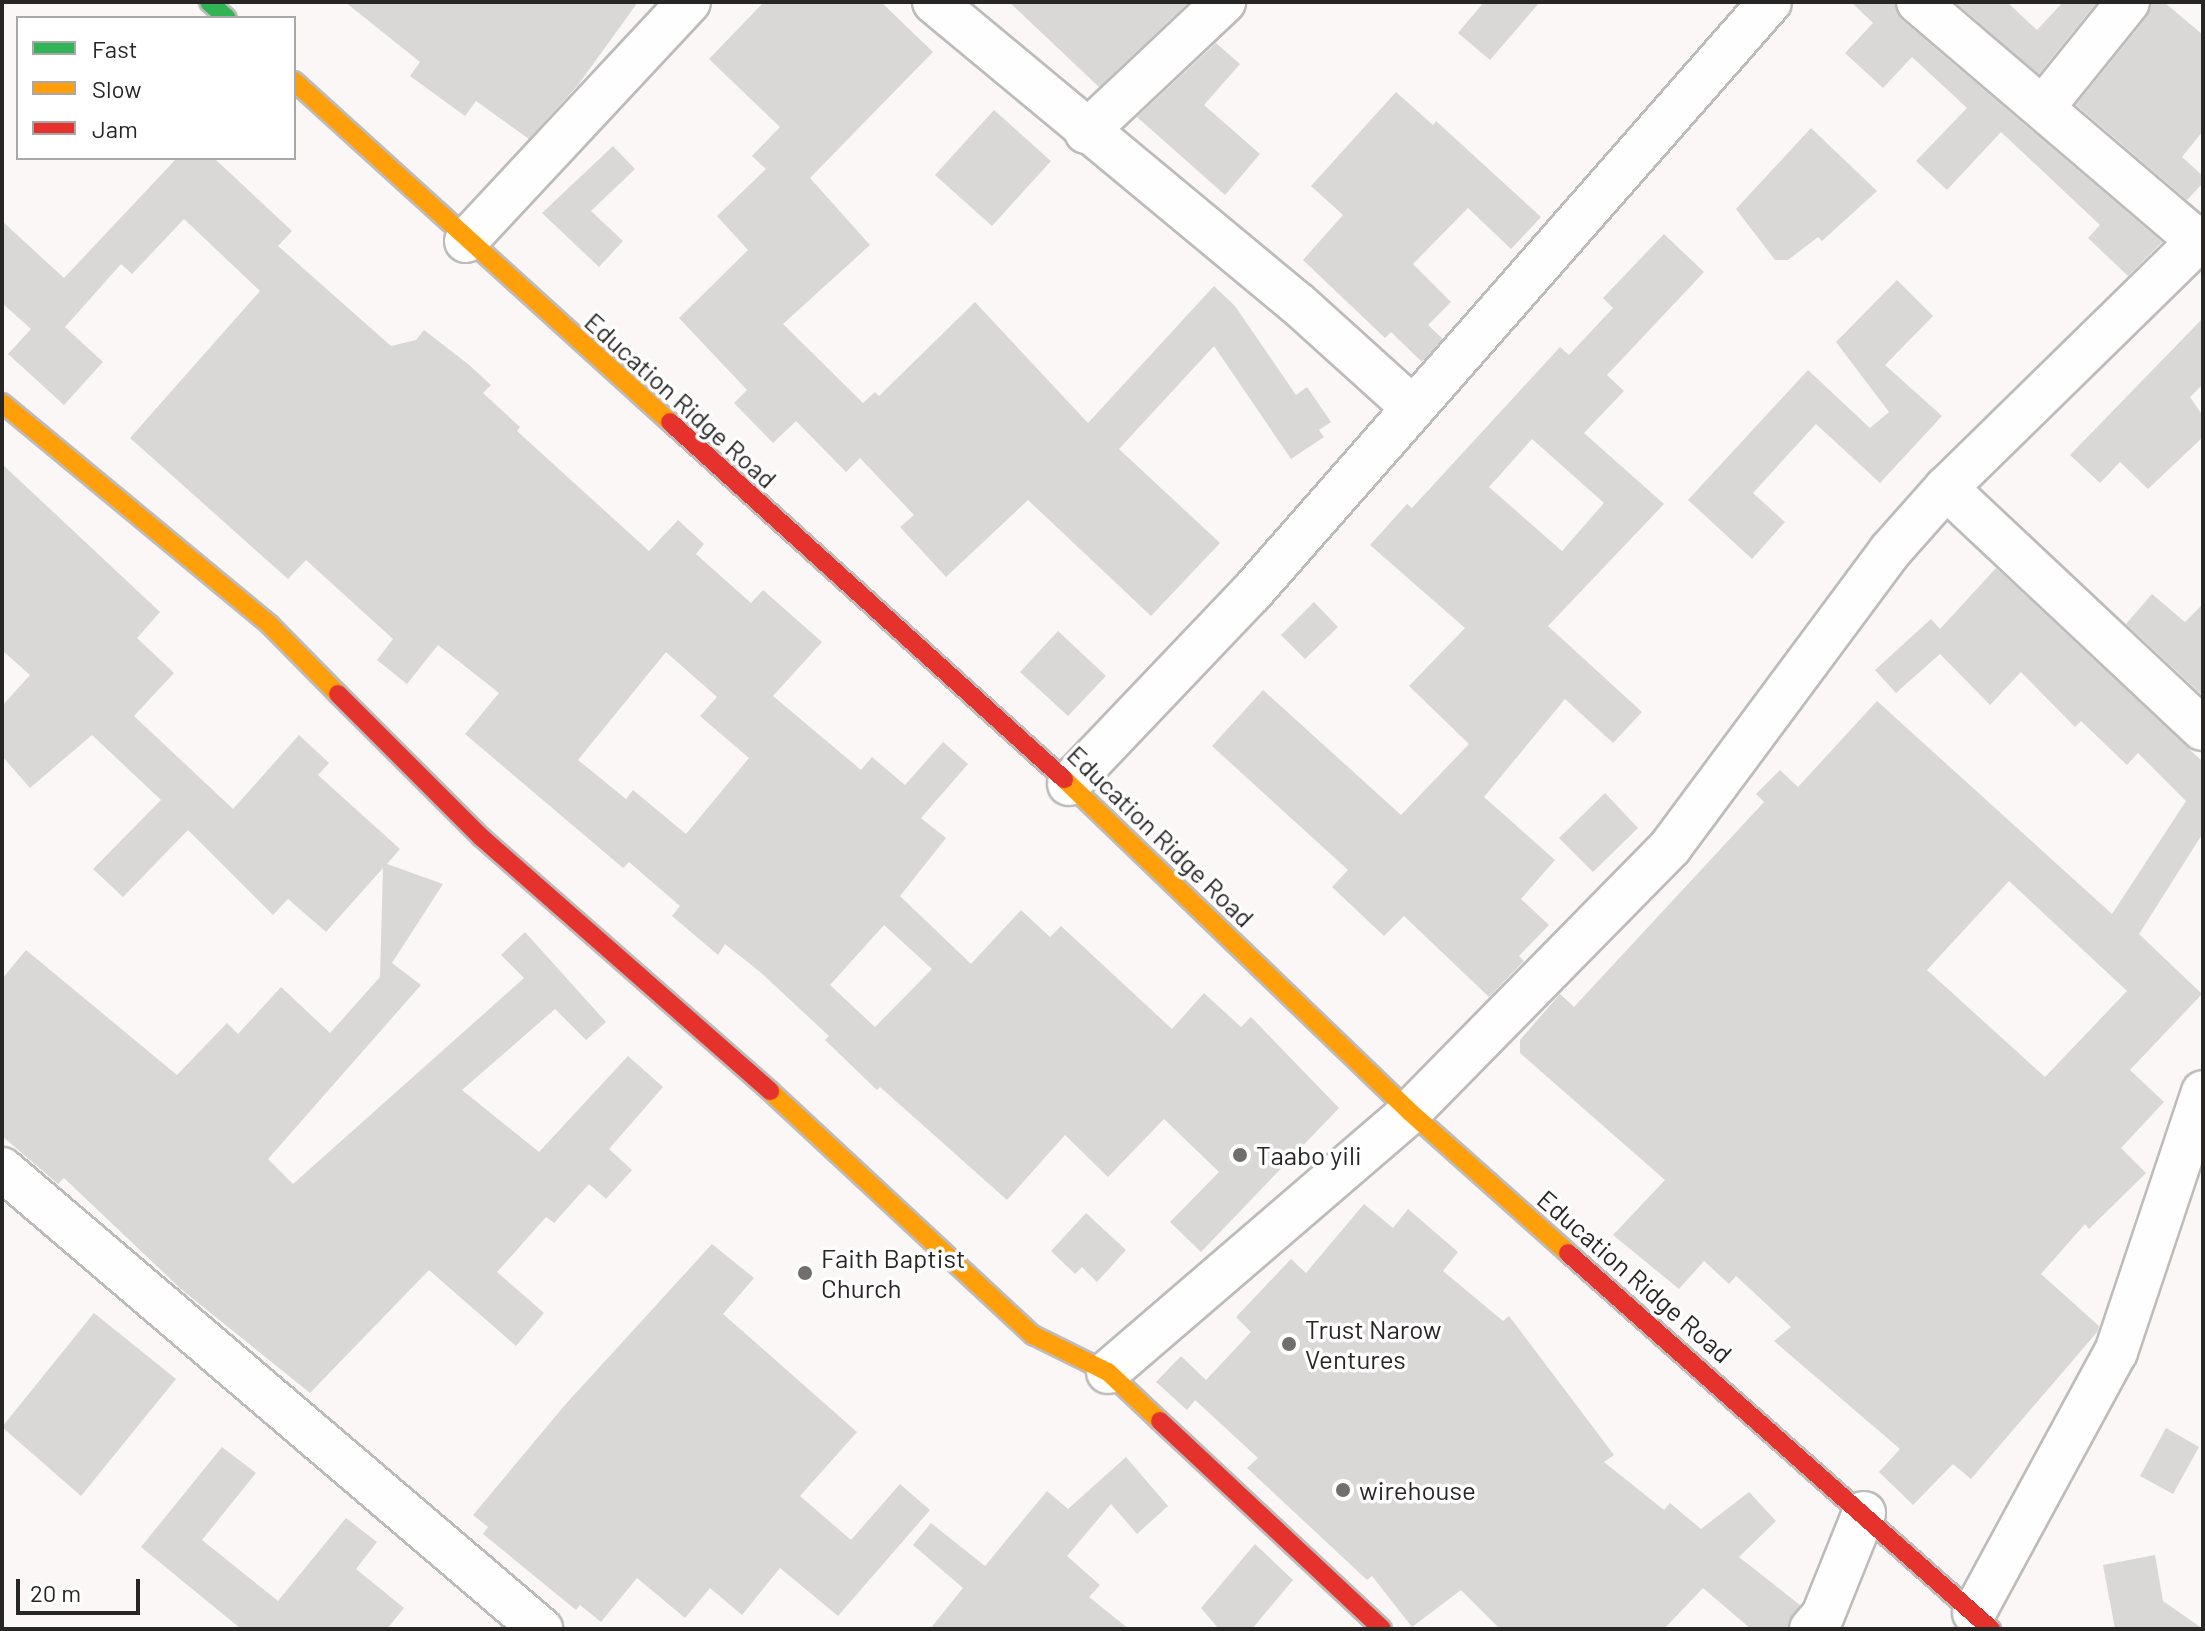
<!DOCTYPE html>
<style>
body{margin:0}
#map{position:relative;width:2205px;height:1631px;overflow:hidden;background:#fcf7f7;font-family:Barlow,sans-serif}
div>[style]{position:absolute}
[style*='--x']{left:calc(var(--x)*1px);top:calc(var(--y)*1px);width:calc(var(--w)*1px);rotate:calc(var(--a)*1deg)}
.building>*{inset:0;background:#dad7d7}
.roads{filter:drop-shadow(2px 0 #bebbbb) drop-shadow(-2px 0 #bebbbb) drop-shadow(0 2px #bebbbb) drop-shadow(0 -2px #bebbbb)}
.street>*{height:42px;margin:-21px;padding:0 21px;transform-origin:21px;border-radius:21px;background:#fffefe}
.fast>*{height:18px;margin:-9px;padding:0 9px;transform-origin:9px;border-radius:9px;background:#30b455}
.slow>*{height:18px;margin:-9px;padding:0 9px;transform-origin:9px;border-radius:9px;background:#ff9f0a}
.jam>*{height:18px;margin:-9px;padding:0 9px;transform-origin:9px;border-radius:9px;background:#e5322d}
.dots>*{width:22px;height:22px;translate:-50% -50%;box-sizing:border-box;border:4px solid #fff;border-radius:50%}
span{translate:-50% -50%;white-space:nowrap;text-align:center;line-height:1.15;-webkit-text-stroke:7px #fff;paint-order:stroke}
.street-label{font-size:26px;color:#282525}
.poi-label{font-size:26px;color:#282525}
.left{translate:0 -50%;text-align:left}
.frame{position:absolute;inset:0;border:4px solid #282525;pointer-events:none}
.legend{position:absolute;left:16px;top:16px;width:280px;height:144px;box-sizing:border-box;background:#fff;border:2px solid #a9a8a8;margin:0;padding:10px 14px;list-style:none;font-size:24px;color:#282525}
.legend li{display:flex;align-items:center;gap:16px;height:40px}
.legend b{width:40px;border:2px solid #a9a8a8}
.scale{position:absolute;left:16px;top:1579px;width:124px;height:36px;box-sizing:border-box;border:4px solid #282525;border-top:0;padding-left:10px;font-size:24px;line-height:28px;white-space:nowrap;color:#282525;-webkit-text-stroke:6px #fff;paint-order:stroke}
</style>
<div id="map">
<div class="building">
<div style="clip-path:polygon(345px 2px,638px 2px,578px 85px,529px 139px,476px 101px,465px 116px,410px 76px,420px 62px)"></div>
<div style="clip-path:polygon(764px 2px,881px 2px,933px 52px,810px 178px,870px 245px,783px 324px,863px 403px,875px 392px,879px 396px,975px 302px,1088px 423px,1214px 286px,1235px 306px,1296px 395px,1307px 387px,1331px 422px,1319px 430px,1324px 437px,1291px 459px,1214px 346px,1119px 449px,1220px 543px,1151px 616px,1028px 500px,946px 577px,900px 527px,914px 515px,860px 458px,846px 472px,796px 421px,773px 443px,734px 403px,747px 390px,679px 318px,748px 250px,717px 216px,766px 169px,752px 156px,780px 127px,709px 59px)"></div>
<div style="clip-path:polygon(1009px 2px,1189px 2px,1099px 87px)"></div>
<div style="clip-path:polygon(1484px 2px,1540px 2px,1490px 60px,1458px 33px)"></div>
<div style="clip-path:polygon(1851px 2px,1895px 2px,1902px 20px,2162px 242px,2128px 276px,2088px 238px,2100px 225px,2001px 132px,1947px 190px,1916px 161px,1967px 108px,1912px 57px,1883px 88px,1845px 53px,1873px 23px)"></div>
<div style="clip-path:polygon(1955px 2px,2007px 2px,2037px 30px,2063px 2px,2097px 2px,2039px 74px)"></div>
<div style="clip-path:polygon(2151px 2px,2164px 2px,2203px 35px,2203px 131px,2182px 157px,2203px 176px,2203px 183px,2187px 200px,2076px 105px,2147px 17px)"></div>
<div style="clip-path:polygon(1216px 43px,1240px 64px,1204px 105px,1260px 154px,1225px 195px,1137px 117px)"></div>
<div style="clip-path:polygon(1396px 92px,1433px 125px,1436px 121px,1541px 217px,1511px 249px,1468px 208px,1413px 264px,1451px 302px,1428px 325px,1443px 339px,1422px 362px,1391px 332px,1385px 338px,1303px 260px,1343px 215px,1311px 186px)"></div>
<div style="clip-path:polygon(994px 110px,1051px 161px,992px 226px,935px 175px)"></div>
<div style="clip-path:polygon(1811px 128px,1877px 191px,1822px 241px,1818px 237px,1788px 260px,1775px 260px,1736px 209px)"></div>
<div style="clip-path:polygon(613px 146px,635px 169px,591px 211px,623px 241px,599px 267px,542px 213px)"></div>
<div style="clip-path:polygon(evenodd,177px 158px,214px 158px,292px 231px,278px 246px,391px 346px,416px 340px,424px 330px,468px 364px,491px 385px,483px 393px,520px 427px,517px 431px,649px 551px,678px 520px,704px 544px,696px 554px,751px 603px,763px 590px,822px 642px,773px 696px,861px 770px,872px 757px,905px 785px,943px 742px,968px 764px,921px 818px,946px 838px,900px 896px,971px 964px,1021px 910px,1050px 937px,1061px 926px,1172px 1029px,1204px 993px,1241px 1027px,1251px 1017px,1339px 1108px,1201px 1252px,1170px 1222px,1219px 1172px,1164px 1119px,1108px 1177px,1065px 1135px,1007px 1200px,880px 1087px,877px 1090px,825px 1040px,829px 1036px,760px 972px,725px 944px,718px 955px,672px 916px,680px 906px,629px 862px,623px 868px,465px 734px,499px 693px,438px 645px,407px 684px,377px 660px,393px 639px,306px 560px,288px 579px,130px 438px,260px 291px,184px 219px,132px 274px,121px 264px,65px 327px,103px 362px,64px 405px,8px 354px,31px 329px,2px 303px,2px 221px,64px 278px,177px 158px,666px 652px,717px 697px,700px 716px,749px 758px,686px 834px,633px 790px,626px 799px,578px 760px,666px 652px,177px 158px,884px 925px,932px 969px,875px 1027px,830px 985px,884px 925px)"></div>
<div style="clip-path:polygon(evenodd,1664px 234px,1704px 272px,1607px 375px,1624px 391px,1584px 433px,1664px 504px,1548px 626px,1642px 712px,1613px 743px,1565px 699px,1484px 797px,1555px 860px,1521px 899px,1549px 925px,1519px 956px,1524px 961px,1489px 997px,1404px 916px,1384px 936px,1332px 887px,1348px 870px,1212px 746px,1263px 690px,1401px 815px,1469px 744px,1409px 686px,1465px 628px,1370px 545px,1407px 504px,1412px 508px,1560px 347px,1569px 355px,1613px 308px,1603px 298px,1664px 234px,1532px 439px,1604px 503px,1562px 551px,1489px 487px,1532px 439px)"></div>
<div style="clip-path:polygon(1897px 280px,1933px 316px,1885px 365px,1942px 416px,1880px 483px,1816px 424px,1753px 493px,1785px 522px,1752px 559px,1688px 500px,1808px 370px,1870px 428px,1889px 412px,1836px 342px)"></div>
<div style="clip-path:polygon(2203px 318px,2203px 384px,2190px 397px,2203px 416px,2203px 437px,2148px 489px,2120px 462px,2100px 483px,2070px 455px)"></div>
<div style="clip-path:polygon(2px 464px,160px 612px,137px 638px,174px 673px,134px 716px,233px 809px,299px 735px,329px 763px,318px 775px,400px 849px,387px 864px,443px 884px,392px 963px,421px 985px,268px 1159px,293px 1184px,524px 978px,501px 955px,525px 932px,606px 1022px,586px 1040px,555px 1009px,462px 1090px,539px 1152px,628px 1056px,663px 1087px,609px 1149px,632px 1170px,606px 1199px,589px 1184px,554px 1223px,546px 1217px,497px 1272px,544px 1313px,516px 1346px,429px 1270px,310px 1393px,182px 1290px,64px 1178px,58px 1184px,2px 1136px,2px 979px,26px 950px,177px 1075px,227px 1023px,238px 1034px,281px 987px,330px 1033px,380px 977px,383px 868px,326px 932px,288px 899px,273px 915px,188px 830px,123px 897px,93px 869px,161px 800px,92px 735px,30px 788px,2px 756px,2px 706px,30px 675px,2px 650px)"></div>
<div style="clip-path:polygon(evenodd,1996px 568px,2203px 762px,2203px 833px,2139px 934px,2202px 994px,2130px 1070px,2164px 1102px,2121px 1148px,2146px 1173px,2089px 1229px,2085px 1224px,2041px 1274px,2099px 1326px,2098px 1331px,1971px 1479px,1953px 1464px,1913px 1505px,1879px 1472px,1900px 1449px,1774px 1341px,1791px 1327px,1736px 1276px,1729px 1284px,1704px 1261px,1679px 1289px,1613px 1235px,1665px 1180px,1520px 1053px,1520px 1040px,1560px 994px,1574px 1007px,1764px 802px,1756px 794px,1780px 770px,1798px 787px,1877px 701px,2112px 914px,2186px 801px,2138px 753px,2127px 765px,2081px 721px,2075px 727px,2021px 672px,1990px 705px,1940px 654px,1896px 693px,1875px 670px,1931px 619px,1940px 629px,1996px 568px,2009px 881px,2127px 991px,2045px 1077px,1927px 970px,2009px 881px)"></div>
<div style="clip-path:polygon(2152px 594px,2185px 622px,2203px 604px,2203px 696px,2126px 624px)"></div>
<div style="clip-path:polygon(1314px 602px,1338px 627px,1305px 659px,1281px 635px)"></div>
<div style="clip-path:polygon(1058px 631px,1106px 676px,1068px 716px,1020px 672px)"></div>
<div style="clip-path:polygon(1605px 793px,1638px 828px,1593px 872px,1559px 838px)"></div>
<div style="clip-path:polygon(1364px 1204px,1393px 1228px,1408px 1209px,1458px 1252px,1443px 1271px,1503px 1321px,1509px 1316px,1614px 1455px,1604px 1462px,1664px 1510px,1670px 1503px,1701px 1529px,1749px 1492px,1776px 1521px,1739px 1557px,1800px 1605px,1788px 1629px,1751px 1629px,1703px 1588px,1664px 1629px,1500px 1629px,1461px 1590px,1412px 1627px,1372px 1576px,1367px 1580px,1247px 1468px,1258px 1458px,1195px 1400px,1187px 1410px,1156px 1382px,1181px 1356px,1206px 1380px,1251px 1332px,1236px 1317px,1291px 1259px,1306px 1273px)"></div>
<div style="clip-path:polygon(1086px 1213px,1126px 1250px,1097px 1282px,1082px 1267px,1075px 1274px,1051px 1251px)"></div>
<div style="clip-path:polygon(712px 1244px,754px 1278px,723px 1314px,857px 1432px,800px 1496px,851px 1540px,900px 1484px,930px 1510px,838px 1616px,780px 1568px,742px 1615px,710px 1588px,685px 1618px,637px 1578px,601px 1622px,580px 1605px,576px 1610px,483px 1534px,488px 1527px,473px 1515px,564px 1406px)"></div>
<div style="clip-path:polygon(94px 1313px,176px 1379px,81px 1496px,2px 1427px)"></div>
<div style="clip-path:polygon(2166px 1428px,2199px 1447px,2173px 1494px,2140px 1476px)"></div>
<div style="clip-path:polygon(222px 1447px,256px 1473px,202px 1540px,278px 1601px,346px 1518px,377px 1542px,356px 1569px,404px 1608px,387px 1629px,241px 1629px,141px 1547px)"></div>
<div style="clip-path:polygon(1126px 1457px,1168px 1506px,1137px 1534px,1111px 1504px,1067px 1556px,1100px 1585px,1089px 1597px,1129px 1629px,930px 1629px,963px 1588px,913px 1545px,931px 1523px,985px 1566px,1047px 1491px,1068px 1509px)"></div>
<div style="clip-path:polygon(1255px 1544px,1293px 1580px,1252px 1629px,1219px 1629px,1201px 1608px)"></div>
<div style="clip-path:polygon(2155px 1555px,2163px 1601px,2203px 1629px,2115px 1629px,2103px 1565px)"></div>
</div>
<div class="roads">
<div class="street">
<div style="--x:934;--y:2;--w:473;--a:39.7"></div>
<div style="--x:1298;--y:304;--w:155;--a:42.1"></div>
<div style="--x:1918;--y:2;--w:368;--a:40.5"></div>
<div style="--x:2045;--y:105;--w:132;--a:-51.1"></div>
<div style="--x:1086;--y:132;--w:190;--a:-43.3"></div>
<div style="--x:466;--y:241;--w:327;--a:-47"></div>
<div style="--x:1946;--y:488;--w:352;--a:43.2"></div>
<div style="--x:1069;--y:784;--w:265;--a:-46.4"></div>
<div style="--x:1252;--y:592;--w:785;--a:-48.72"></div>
<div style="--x:2;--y:1169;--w:709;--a:40.48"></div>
<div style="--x:1108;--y:1372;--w:399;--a:-40.7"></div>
<div style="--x:1410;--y:1112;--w:373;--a:-45.5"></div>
<div style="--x:1671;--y:846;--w:367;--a:-53.4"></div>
<div style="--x:1890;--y:551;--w:84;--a:-48.4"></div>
<div style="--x:1946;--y:488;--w:360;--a:-44.4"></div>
<div style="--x:1974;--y:1613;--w:297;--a:-61.5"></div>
<div style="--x:2116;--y:1352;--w:274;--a:-71.5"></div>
<div style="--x:1811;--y:1629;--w:18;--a:-49"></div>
<div style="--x:1823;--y:1615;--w:110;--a:-68.1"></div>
</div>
<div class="fast">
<div style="--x:209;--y:2;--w:24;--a:42"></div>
</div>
<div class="slow">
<div style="--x:294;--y:81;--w:508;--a:42.21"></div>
<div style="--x:2;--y:403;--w:348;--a:39.6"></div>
<div style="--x:270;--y:625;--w:97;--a:45.4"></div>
<div style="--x:1064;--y:779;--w:480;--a:43.9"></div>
<div style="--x:1410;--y:1112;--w:212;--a:41.7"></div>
<div style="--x:770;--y:1091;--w:359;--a:42.9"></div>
<div style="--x:1033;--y:1335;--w:84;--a:26.3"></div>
<div style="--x:1108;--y:1372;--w:71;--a:43.3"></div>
</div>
<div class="jam">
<div style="--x:670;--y:422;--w:532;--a:42.18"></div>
<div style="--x:338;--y:694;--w:202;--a:45"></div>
<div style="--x:481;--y:837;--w:385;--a:41.3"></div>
<div style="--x:1568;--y:1253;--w:566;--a:41.63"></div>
<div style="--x:1160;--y:1421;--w:304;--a:43.1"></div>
</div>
</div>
<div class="dots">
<div style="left:1240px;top:1155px;background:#726e6e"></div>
<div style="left:805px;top:1273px;background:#726e6e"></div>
<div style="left:1289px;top:1344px;background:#726e6e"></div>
<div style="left:1343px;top:1490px;background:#726e6e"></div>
</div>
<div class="street-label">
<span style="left:681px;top:400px;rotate:42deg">Education Ridge Road</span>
<span style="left:1161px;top:836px;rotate:44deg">Education Ridge Road</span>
<span style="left:1635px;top:1276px;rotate:41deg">Education Ridge Road</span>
</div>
<div class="poi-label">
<span class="left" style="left:1256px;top:1155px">Taabo yili</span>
<span class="left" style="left:821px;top:1273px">Faith Baptist<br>Church</span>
<span class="left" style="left:1305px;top:1344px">Trust Narow<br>Ventures</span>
<span class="left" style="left:1359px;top:1490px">wirehouse</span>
</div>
<div class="frame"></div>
<ul class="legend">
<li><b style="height:10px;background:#30b455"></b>Fast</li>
<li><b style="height:10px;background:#ff9f0a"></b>Slow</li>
<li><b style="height:10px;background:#e5322d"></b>Jam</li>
</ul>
<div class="scale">20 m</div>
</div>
